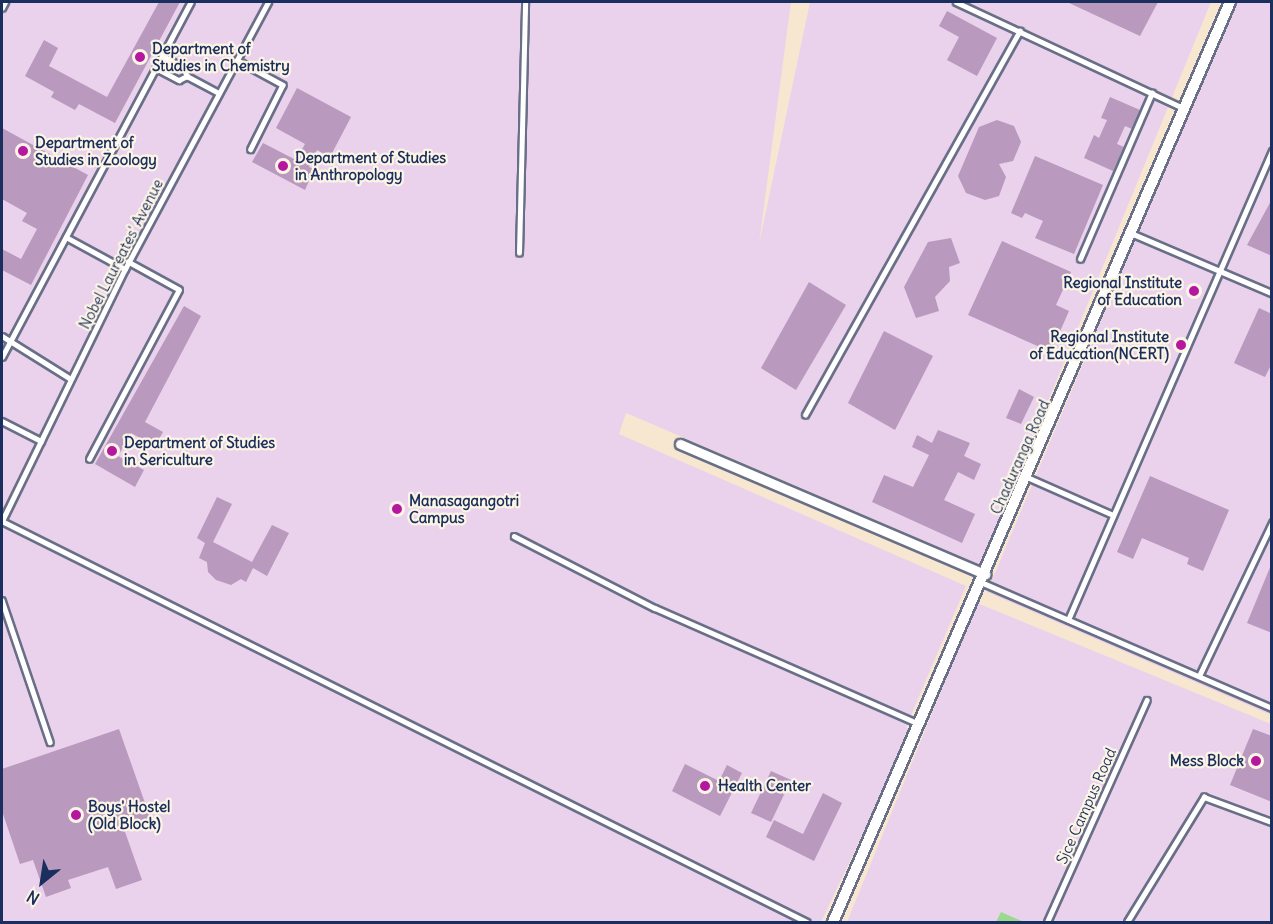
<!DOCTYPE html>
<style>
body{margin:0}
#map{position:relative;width:1273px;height:924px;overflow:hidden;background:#f8e7d0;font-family:Delius,sans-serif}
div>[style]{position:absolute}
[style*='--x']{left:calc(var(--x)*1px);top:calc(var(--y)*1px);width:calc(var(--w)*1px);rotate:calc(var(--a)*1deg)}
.built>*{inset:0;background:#ead1ec}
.green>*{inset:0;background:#9bd98e}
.building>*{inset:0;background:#b999bd}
.roads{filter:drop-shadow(2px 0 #686f86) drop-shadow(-2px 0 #686f86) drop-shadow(0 2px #686f86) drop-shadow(0 -2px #686f86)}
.service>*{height:4.5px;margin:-2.25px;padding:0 2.25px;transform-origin:2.25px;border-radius:2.25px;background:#fff}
.minor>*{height:9px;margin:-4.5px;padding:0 4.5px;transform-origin:4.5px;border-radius:4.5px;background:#fff}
.tertiary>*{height:10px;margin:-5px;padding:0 5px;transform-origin:5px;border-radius:5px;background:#fff}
.dots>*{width:16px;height:16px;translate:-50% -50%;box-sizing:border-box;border:3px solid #fcf5e5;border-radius:50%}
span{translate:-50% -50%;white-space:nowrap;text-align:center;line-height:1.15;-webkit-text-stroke:4.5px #fcf5e5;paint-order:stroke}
.poi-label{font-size:15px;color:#1b2f5e;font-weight:700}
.left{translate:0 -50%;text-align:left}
.right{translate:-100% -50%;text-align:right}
.street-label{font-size:15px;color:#1b2f5e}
.frame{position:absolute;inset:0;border:3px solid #1b2f5e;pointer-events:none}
.north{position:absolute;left:12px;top:852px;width:60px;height:60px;-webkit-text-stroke:4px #fcf5e5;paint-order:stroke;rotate:210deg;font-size:16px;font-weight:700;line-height:24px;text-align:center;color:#1b2f5e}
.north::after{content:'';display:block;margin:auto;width:21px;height:27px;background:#1b2f5e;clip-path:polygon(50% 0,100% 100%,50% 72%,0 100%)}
</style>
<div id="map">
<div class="built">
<div style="clip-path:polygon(2px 2px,791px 2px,759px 244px,810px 2px,1211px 2px,981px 565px,626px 413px,619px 434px,966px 586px,906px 727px,912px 730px,821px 922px,2px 922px)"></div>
<div style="clip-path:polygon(1235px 2px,1271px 2px,1271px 715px,987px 592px)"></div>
<div style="clip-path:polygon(977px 603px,1271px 724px,1271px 922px,847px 922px)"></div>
</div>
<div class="green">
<div style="clip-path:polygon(1001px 912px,1024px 922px,996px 922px)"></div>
</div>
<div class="building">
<div style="clip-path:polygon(159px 2px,180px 2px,115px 123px,79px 104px,75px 110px,51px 97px,54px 92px,25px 76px,44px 40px,58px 48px,49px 66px,107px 97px)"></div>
<div style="clip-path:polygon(1067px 2px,1158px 2px,1140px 36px)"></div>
<div style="clip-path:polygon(947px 11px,997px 38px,977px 76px,947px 60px,959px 37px,939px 26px)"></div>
<div style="clip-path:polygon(297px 88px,351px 117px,330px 157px,317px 150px,309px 167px,314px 169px,305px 190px,252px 162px,263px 143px,296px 160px,305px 144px,276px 128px)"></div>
<div style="clip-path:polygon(1110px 97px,1140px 110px,1132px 129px,1125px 126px,1117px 144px,1124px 147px,1113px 171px,1084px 158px,1094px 135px,1099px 138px,1107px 120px,1101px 118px)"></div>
<div style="clip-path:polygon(997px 120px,1014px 126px,1021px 142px,1013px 161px,999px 164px,1006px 177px,999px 196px,985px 200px,966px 193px,958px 176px,979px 127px)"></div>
<div style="clip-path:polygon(2px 128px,88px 175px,31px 285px,2px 270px,2px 249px,21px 259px,37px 229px,22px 221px,27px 213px,2px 199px)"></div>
<div style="clip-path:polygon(1035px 156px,1103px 185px,1074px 254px,1035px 238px,1043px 221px,1025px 213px,1022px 218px,1011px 213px)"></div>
<div style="clip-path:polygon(1272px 199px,1272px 256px,1247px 245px)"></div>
<div style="clip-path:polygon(951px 238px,960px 263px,949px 267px,950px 281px,935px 297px,939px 311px,916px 318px,904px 287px,928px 242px)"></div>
<div style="clip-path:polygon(1002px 241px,1071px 272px,1056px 305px,1069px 311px,1051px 352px,968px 315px)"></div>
<div style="clip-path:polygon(809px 282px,846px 305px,796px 390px,761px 368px)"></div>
<div style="clip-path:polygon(184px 306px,201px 316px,145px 422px,163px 432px,155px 446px,131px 433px,118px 456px,144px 470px,135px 487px,95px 464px)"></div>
<div style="clip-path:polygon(1259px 308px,1272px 314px,1272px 363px,1265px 377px,1234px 363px)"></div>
<div style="clip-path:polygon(884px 331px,933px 356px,895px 430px,848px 403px)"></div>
<div style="clip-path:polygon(1019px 389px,1034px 397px,1021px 424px,1006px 418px)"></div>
<div style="clip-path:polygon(938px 430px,970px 443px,964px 456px,981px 464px,974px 480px,958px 472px,944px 500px,975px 514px,962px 543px,872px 502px,884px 475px,913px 487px,929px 455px,912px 447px,917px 435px,932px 443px)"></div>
<div style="clip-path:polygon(1150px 476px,1229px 510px,1203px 571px,1187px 564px,1189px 558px,1142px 538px,1133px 559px,1117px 552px)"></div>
<div style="clip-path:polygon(217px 497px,232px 504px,213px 542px,252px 562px,272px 525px,289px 533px,267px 576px,253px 568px,246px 582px,241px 579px,231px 585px,216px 580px,208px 572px,207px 562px,199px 558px,205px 543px,197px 538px)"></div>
<div style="clip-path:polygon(1271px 565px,1272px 565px,1272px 633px,1247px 623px)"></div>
<div style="clip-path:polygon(119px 729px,151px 820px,124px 829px,142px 880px,116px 889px,108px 867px,68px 880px,71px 888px,46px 897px,33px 860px,20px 864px,2px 811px,2px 769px)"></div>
<div style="clip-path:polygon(1253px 729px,1272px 736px,1272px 802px,1230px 785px)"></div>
<div style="clip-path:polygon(685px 764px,719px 781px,727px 765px,742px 773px,720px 816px,672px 791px)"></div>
<div style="clip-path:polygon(771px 771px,791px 780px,771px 822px,751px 813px)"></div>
<div style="clip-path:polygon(823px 793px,842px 803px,814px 861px,766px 837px,774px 820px,803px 834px)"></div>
</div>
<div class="roads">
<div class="service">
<div style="--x:956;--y:2;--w:251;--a:25"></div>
<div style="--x:2;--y:8;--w:7;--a:-63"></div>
<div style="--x:163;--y:56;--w:24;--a:30"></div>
<div style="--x:184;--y:68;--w:9;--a:69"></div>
<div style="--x:237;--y:60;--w:52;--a:28.5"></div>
<div style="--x:283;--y:85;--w:72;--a:116.6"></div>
<div style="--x:156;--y:68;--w:26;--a:28"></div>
<div style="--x:179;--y:80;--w:9;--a:-27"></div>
<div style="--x:187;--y:76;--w:36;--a:28"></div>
<div style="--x:1131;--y:233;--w:153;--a:23.1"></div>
<div style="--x:66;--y:237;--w:67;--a:28.5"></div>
<div style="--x:519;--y:253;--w:251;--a:-88.6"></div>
<div style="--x:1080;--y:259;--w:181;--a:-66.6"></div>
<div style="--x:2;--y:336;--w:81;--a:31.9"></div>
<div style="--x:2;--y:357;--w:402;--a:-62"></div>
<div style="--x:805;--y:415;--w:440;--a:-60.8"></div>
<div style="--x:2;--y:421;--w:44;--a:27.1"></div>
<div style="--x:89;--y:459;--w:191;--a:-62"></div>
<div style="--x:179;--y:290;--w:58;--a:-151.2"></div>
<div style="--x:1027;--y:477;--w:94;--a:23.8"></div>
<div style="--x:2;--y:521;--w:899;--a:26.48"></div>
<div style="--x:2;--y:521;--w:280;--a:-64"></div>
<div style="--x:125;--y:269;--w:303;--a:-61.8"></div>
<div style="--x:514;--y:536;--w:158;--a:27.1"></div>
<div style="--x:655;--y:608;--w:286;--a:23.7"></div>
<div style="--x:981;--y:582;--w:317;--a:23.4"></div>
<div style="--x:2;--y:600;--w:150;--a:71.3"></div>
<div style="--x:1068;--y:620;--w:511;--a:-66.49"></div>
<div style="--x:1199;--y:676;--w:170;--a:-64.5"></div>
<div style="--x:1047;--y:922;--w:243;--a:-65.8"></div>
<div style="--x:1127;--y:922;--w:147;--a:-58.4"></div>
<div style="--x:1204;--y:797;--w:72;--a:20.2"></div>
</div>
<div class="minor">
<div style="--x:680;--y:444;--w:332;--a:23.1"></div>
</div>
<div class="tertiary">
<div style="--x:833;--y:922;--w:1002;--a:-66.66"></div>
</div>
</div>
<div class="dots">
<div style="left:140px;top:57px;background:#b5179e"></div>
<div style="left:23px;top:151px;background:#b5179e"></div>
<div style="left:283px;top:166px;background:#b5179e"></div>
<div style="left:1194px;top:291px;background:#b5179e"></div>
<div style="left:1181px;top:345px;background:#b5179e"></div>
<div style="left:112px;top:451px;background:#b5179e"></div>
<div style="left:397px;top:509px;background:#b5179e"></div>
<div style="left:1256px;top:761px;background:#b5179e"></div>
<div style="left:705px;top:786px;background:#b5179e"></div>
<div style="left:76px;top:815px;background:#b5179e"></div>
</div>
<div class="poi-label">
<span class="left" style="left:152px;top:57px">Department of<br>Studies in Chemistry</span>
<span class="left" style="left:35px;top:151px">Department of<br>Studies in Zoology</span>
<span class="left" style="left:295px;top:166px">Department of Studies<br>in Anthropology</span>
<span class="right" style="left:1182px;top:291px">Regional Institute<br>of Education</span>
<span class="right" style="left:1169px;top:345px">Regional Institute<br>of Education(NCERT)</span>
<span class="left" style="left:124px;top:451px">Department of Studies<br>in Sericulture</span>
<span class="left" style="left:409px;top:509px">Manasagangotri<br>Campus</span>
<span class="right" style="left:1244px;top:761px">Mess Block</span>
<span class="left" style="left:718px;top:786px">Health Center</span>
<span class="left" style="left:88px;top:815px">Boys' Hostel<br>(Old Block)</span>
</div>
<div class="street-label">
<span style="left:121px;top:254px;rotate:-63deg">Nobel Laureates' Avenue</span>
<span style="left:1020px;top:457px;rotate:-66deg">Chaduranga Road</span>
<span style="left:1086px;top:806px;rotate:-66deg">Sjce Campus Road</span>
</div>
<div class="frame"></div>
<div class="north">N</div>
</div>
